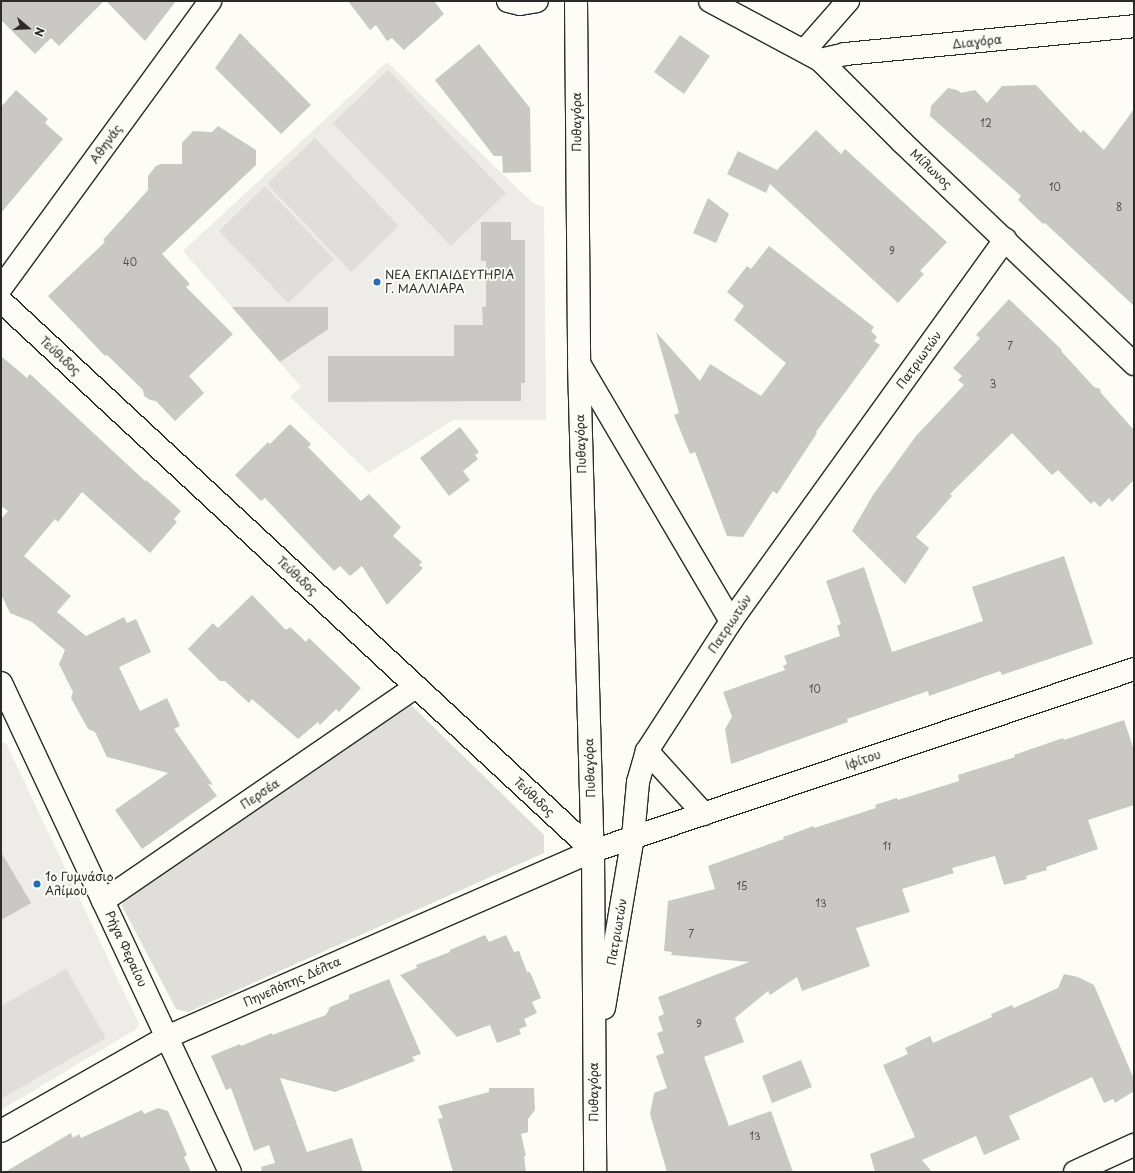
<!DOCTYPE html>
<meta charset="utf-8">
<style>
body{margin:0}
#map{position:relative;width:1135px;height:1173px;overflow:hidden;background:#fdfcf7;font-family:"Playpen Sans",sans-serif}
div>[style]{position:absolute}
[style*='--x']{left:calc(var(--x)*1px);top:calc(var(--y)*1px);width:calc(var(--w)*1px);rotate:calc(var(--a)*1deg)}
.built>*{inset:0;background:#edece8}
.green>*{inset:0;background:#dfdeda}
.building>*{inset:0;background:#c9c8c4}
.roads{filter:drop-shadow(1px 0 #2b2b2b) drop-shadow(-1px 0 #2b2b2b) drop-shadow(0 1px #2b2b2b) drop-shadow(0 -1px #2b2b2b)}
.minor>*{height:22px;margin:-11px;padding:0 11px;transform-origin:11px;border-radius:11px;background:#fdfcf7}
.dots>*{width:11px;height:11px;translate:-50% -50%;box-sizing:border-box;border:2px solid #fdfcf7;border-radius:50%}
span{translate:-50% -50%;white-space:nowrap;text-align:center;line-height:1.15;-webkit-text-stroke:4px #fdfcf7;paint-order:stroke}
.number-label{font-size:10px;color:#525251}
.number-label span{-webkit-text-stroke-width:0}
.street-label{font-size:12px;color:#2b2b2b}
.poi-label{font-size:12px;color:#2b2b2b}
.left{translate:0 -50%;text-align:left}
.frame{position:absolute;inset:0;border:2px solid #2b2b2b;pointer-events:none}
.north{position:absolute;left:8px;top:8px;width:40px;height:40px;-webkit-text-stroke:3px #fdfcf7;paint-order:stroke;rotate:109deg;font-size:11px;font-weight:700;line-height:16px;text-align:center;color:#2b2b2b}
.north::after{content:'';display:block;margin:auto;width:14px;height:18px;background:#2b2b2b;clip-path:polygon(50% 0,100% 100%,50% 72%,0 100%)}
</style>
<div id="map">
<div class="built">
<div style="clip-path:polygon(387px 62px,520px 191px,535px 204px,544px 207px,546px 420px,453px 420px,369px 473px,290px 397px,301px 387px,183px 251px)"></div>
<div style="clip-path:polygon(1px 742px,6px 743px,139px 1024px,135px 1030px,1px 1110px)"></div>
</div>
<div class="green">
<div style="clip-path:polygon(388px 70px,506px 193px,451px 246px,333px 123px)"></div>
<div style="clip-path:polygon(315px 138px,399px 226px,351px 272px,267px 184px)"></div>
<div style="clip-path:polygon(265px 186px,334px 259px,288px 303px,219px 231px)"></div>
<div style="clip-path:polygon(411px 705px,544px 835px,544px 853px,188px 1012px,176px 1009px,122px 906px,126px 896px)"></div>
<div style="clip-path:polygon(66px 969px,106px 1038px,1px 1099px,1px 1006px)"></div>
</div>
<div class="building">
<div style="clip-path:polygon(1px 1px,104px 1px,59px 46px,51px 38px,35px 54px,1px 20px)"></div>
<div style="clip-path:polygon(106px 1px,176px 1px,145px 41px)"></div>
<div style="clip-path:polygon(348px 1px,434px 1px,444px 14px,404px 50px,392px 38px,387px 41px,376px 25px,370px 30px)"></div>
<div style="clip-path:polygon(240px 33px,311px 105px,281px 134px,215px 68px)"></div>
<div style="clip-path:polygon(680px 35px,710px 56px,684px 94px,654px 72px)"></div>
<div style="clip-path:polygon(479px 44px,530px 108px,531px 172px,503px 173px,502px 156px,494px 156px,435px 80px)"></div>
<div style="clip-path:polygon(1036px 85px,1081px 133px,1083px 130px,1104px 150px,1134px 109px,1134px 306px,1045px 223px,1043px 224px,1018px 200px,1021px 196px,930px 116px,931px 106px,948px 88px,957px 90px,961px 93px,975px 90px,987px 103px,1002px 86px)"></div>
<div style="clip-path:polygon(16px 90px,48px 119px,45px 123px,63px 139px,1px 213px,1px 107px)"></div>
<div style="clip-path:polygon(218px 126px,256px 150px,256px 165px,162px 254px,190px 284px,186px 287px,233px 334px,189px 376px,204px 393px,175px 421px,156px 401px,150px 400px,144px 396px,143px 390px,107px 355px,105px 356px,48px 296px,105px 242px,103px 240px,148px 190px,148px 176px,156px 166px,161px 164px,182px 164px,182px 143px,193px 131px,212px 132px)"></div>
<div style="clip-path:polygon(816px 130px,841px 154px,845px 149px,947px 242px,920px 271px,924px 274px,898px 303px,770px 184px,766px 193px,727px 174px,738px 151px,777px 170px)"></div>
<div style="clip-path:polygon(708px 198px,729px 214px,716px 243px,693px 233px)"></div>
<div style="clip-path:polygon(481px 222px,511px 222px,511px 240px,525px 240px,525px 383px,521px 383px,521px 401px,328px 402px,328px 356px,454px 356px,454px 325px,483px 325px,482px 307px,486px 307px,486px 261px,481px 261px)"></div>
<div style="clip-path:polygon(769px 246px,874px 327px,871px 331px,877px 337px,874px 341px,880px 345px,816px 432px,817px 433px,777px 494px,773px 491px,743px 537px,727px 536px,695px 452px,690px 454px,674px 415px,679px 413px,656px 332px,700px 381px,710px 364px,761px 396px,786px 363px,734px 320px,744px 306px,727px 292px,747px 266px,751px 269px)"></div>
<div style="clip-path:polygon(1009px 299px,1062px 350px,1061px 351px,1094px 387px,1100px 389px,1101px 393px,1134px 430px,1134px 480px,1112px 502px,1109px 498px,1100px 507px,1094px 501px,1091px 504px,1058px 470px,1052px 475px,1012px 433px,950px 494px,952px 496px,916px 537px,929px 548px,905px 584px,852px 531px,873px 495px,916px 436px,964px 385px,958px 380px,962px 376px,953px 368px,980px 338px,976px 335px)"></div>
<div style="clip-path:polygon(232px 307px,328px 307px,328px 329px,280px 362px)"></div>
<div style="clip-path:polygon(1px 356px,27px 378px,30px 374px,43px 386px,145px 481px,146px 480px,181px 511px,174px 519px,177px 522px,150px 553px,82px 492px,58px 522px,55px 519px,24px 556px,71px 596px,57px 612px,86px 636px,124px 617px,127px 623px,136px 619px,151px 652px,119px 667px,140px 711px,167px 698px,180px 726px,174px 729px,213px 785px,208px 784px,217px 796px,142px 849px,115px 810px,168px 773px,107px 757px,95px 732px,88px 729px,71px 698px,73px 692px,59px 664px,65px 650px,32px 622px,10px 613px,1px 594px,1px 519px,8px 511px,1px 506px)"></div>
<div style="clip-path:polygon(290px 424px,311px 444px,308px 447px,361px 501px,369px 494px,401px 527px,393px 536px,422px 562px,419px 565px,423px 568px,387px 605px,362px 566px,350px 576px,340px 566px,334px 571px,265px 498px,261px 501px,235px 475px,268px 442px,270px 444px)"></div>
<div style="clip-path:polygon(460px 427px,479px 452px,475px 455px,478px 459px,463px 471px,470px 480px,449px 496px,420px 458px)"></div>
<div style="clip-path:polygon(1064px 556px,1093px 644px,1002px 675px,1000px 671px,929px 696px,928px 691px,847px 719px,848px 722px,731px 764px,725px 729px,732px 717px,723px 692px,785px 670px,783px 666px,787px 664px,784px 656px,840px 636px,837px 626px,841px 624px,826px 581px,864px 567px,892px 652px,983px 621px,972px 587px)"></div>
<div style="clip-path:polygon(252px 595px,286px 630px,290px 627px,306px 642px,309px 638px,361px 688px,339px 712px,336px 709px,320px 725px,318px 722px,298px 739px,252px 699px,249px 703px,225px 681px,220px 681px,188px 649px,213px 623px,218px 628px)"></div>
<div style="clip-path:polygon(1124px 720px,1134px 750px,1134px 805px,1088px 820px,1098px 849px,1046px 867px,1047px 870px,1026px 876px,1027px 879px,1004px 885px,995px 856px,952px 868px,954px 873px,902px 889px,910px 912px,856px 928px,870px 966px,802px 991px,797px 977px,770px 995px,768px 991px,735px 1018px,744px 1042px,704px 1057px,729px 1126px,771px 1111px,793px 1172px,667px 1172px,650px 1114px,654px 1093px,667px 1088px,656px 1056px,664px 1053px,657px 1033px,663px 1031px,658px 1017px,664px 1014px,658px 997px,749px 962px,671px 955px,672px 952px,664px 951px,668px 901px,715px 889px,708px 866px,778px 841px,784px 839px,783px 837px,814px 826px,814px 828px,876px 808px,875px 805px,897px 798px,898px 800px,959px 781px,958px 775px,1015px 757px,1014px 755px,1063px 738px,1064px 740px)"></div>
<div style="clip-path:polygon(1px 852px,31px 903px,1px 920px)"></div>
<div style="clip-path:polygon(485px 935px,489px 942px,506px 935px,514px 952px,519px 951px,527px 972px,530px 972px,541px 998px,532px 1002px,537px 1013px,524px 1019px,527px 1026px,519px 1029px,521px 1034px,497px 1043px,490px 1025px,457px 1037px,400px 975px,417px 968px,416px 965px,450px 952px,450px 950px)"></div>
<div style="clip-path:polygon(1064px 974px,1078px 977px,1094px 985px,1134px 1079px,1134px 1091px,1115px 1103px,1113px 1099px,1104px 1103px,1092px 1077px,1009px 1116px,1020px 1139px,984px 1155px,976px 1136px,922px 1160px,932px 1172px,875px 1172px,870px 1154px,915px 1137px,883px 1065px,908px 1054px,905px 1048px,930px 1036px,933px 1043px,992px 1017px,991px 1014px,1012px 1005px,1014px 1008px,1058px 988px)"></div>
<div style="clip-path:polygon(389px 979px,421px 1054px,412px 1057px,415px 1061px,335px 1092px,280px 1078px,307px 1152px,352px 1138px,363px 1172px,262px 1172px,261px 1167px,275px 1163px,269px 1145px,254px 1151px,231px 1088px,226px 1090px,211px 1056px,240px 1044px,241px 1046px,272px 1033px,272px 1035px,326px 1015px,330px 1007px,349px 999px,349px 995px)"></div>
<div style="clip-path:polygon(801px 1060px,812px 1087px,772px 1103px,762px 1076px)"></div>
<div style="clip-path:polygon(489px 1088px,534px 1088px,535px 1110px,528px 1119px,528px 1132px,521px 1134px,526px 1156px,524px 1156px,526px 1172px,453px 1172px,438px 1119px,443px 1118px,438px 1106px,489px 1092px)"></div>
<div style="clip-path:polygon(158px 1108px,168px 1111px,187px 1155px,184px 1157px,191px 1172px,5px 1172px,71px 1133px,73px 1138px,79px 1134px,81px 1138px,142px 1110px,144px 1114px)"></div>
</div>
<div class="roads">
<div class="minor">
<div style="--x:508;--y:1;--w:12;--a:14"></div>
<div style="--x:520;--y:4;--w:17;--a:-10"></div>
<div style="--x:576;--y:1;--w:363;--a:89.5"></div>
<div style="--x:579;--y:364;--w:487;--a:88.4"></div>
<div style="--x:593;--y:851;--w:321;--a:89.6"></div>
<div style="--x:710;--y:1;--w:125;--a:28.2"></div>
<div style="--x:820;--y:60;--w:117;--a:45"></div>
<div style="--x:903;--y:143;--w:320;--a:43.7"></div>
<div style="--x:804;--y:51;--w:67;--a:-48.7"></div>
<div style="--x:820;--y:60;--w:26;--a:-13"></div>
<div style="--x:845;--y:54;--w:290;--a:-5.5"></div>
<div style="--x:1;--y:288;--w:355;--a:-53.9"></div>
<div style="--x:1;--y:301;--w:808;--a:42.89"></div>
<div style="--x:580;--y:365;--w:297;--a:59.5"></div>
<div style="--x:1;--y:683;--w:540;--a:64.91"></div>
<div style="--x:647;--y:751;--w:85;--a:47.9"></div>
<div style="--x:103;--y:901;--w:379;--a:-34.4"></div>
<div style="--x:604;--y:1008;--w:173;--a:-80.4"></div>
<div style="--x:633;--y:837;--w:55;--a:-84.8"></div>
<div style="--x:638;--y:782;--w:32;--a:-74"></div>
<div style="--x:647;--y:751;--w:155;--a:-57.1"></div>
<div style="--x:731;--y:621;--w:470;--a:-54.3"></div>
<div style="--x:1;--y:1131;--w:191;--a:-29.5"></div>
<div style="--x:167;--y:1037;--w:465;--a:-23.6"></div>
<div style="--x:593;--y:851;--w:571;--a:-18.59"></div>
<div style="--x:1075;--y:1172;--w:65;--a:-24.6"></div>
</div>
</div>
<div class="dots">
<div style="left:377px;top:282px;background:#1f6fb2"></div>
<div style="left:37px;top:884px;background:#1f6fb2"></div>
</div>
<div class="number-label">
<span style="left:986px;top:123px">12</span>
<span style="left:1055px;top:187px">10</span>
<span style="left:1119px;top:207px">8</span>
<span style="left:892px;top:251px">9</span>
<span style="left:130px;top:262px">40</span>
<span style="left:1010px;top:346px">7</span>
<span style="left:993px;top:384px">3</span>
<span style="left:815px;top:689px">10</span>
<span style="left:887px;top:846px">11</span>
<span style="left:742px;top:886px">15</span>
<span style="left:821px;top:903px">13</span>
<span style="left:691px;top:934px">7</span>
<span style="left:699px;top:1024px">9</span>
<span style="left:755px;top:1136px">13</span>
</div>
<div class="street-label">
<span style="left:977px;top:42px;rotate:-6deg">Διαγόρα</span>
<span style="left:577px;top:122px;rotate:-90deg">Πυθαγόρα</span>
<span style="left:106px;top:144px;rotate:-54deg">Αθηνάς</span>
<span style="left:931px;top:169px;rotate:43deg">Μίλωνος</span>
<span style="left:60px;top:356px;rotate:43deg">Τεύθιδος</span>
<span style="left:919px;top:360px;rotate:-54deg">Πατριωτών</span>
<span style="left:581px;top:444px;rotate:-92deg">Πυθαγόρα</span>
<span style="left:297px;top:576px;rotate:43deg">Τεύθιδος</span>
<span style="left:730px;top:624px;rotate:-56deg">Πατριωτών</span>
<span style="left:863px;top:760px;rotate:-19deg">Ιφίτου</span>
<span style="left:590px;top:768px;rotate:-92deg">Πυθαγόρα</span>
<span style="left:260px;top:794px;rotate:-34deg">Περσέα</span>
<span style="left:534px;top:797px;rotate:43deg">Τεύθιδος</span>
<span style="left:617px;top:932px;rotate:-80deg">Πατριωτών</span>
<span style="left:126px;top:949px;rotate:65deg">Ρήγα Φεραίου</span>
<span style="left:292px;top:982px;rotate:-24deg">Πηνελόπης Δέλτα</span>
<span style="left:594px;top:1092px;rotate:-90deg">Πυθαγόρα</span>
</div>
<div class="poi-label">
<span class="left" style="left:385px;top:282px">ΝΕΑ ΕΚΠΑΙΔΕΥΤΗΡΙΑ<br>Γ. ΜΑΛΛΙΑΡΑ</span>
<span class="left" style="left:45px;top:884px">1ο Γυμνάσιο<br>Αλίμου</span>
</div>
<div class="frame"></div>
<div class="north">N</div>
</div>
